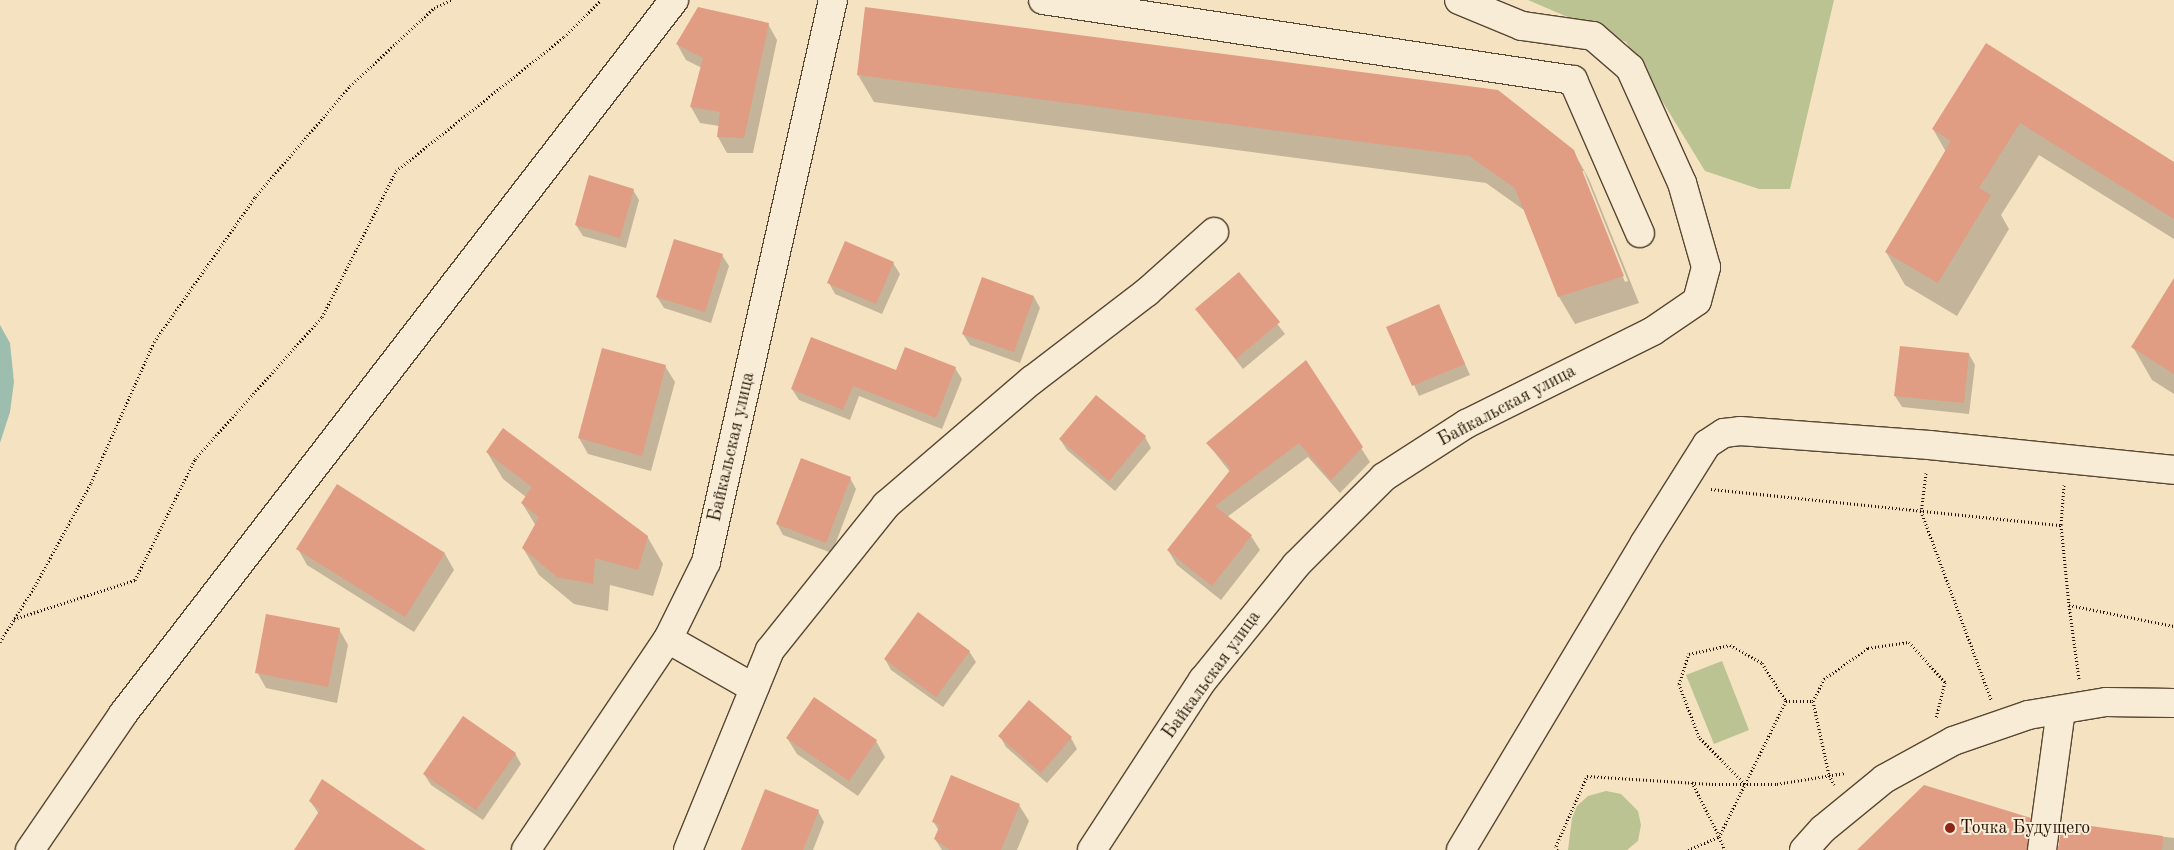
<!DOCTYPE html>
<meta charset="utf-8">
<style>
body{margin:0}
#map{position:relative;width:2174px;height:850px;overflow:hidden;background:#f5e2c0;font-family:"Old Standard TT",serif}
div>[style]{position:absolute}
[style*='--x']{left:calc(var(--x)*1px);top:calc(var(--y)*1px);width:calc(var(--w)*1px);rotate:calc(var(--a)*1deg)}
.green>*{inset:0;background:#bbc393}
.water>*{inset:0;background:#9dbeaf}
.shadow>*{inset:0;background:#0003}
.building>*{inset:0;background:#e19c84}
.path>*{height:3px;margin-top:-1.5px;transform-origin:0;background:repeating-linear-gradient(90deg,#241304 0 1px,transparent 0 3.5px)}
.roads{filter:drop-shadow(1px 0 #584733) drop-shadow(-1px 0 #584733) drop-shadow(0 1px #584733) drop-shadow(0 -1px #584733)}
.minor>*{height:28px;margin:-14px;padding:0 14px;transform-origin:14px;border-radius:14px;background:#f8ecd6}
.dots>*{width:14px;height:14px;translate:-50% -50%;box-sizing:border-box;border:2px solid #f8ecd6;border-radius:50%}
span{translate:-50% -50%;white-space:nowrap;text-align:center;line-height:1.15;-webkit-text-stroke:4px #f8ecd6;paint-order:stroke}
.street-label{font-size:18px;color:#241304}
.poi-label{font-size:18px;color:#241304}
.left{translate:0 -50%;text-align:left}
</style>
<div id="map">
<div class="green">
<div style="clip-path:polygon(1528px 0,1834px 0,1790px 189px,1759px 189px,1705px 171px,1626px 42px)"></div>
<div style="clip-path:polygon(1722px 661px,1749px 730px,1714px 744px,1686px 675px)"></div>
<div style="clip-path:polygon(1606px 791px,1621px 794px,1638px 811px,1641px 825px,1638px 841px,1627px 850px,1568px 850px,1572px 818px,1577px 806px,1588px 796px)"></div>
</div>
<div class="water">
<div style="clip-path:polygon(0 325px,10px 343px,14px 382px,10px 412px,0 443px)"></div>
</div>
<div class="shadow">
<div style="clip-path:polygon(768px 24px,777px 40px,753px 153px,727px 153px,718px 137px,719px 126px,700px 123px,691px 107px,702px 68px,686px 60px,677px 44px)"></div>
<div style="clip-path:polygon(1986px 45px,2174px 164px,2174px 239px,2039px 155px,2001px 215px,2009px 229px,1957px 316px,1905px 285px,1886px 252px,1946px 152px,1933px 129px)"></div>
<div style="clip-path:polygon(evenodd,858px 75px,1573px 151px,1589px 179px,1639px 303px,1575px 324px,1559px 297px,1524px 210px,1486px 183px,874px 102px,858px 75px,1581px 171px,1584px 171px,1628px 281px,1625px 282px,1581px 171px)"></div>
<div style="clip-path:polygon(633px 190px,639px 200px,626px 248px,583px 236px,576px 225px)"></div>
<div style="clip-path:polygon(722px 255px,729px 266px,711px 323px,664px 308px,657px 297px)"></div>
<div style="clip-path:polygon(893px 263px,900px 274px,882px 314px,835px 294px,829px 283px)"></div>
<div style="clip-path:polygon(1239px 274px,1285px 334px,1243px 369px,1196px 309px)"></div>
<div style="clip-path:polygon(2174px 280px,2174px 394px,2152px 380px,2133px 347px)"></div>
<div style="clip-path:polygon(1034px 297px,1040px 308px,1020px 363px,970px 345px,963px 334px)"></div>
<div style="clip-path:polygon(1439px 306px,1470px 375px,1419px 396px,1388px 328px)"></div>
<div style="clip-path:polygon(1969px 354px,1975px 365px,1969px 414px,1902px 407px,1895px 396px)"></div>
<div style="clip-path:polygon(1306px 362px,1370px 462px,1340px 493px,1308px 457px,1227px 517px,1251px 536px,1260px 550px,1221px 600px,1177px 565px,1168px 550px,1230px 472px,1208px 444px)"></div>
<div style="clip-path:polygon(665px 366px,675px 382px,651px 471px,588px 454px,579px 438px)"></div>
<div style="clip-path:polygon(955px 368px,962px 379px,942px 429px,859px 396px,850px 420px,799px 400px,792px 389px,897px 371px)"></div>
<div style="clip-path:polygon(1145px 437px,1151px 448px,1115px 491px,1067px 450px,1060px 439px)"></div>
<div style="clip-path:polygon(487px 452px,647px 536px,663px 564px,653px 596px,610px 585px,608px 611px,574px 604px,539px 575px,523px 548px,536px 526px,522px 503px,526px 497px,503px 479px)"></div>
<div style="clip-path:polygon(850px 478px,856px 489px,832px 553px,783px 535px,777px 524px)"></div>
<div style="clip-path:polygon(338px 486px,445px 554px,454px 570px,414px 632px,307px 565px,298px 549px)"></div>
<div style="clip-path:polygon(339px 629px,348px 645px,337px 703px,266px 688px,257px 672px)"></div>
<div style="clip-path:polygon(969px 651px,976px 662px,943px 707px,891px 670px,885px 659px)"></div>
<div style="clip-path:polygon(1030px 702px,1071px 738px,1077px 749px,1047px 783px,1006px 747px,1000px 736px)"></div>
<div style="clip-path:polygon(787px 738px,876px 741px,885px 757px,858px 796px,797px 754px)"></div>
<div style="clip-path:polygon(515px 753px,521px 764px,483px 820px,431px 785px,424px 774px)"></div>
<div style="clip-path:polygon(310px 801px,424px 850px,302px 850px,319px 814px)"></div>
<div style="clip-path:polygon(1019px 805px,1029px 821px,1017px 850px,942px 850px,935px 839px,939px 831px,933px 821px)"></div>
<div style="clip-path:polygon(818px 811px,824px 822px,813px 850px,743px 850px)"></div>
<div style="clip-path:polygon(2030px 819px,2039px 835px,2038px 850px,1869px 850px)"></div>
<div style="clip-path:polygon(2063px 824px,2174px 838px,2174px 850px,2058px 850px)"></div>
</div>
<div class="building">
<div style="clip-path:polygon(698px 7px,769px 23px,744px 138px,717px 137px,720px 112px,690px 107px,703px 58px,676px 44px)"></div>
<div style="clip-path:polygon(865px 7px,1498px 90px,1574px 150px,1624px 276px,1558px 297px,1515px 188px,1469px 156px,857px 75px)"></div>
<div style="clip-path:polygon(1986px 43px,2174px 162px,2174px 219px,2020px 123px,1979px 188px,1991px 195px,1938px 283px,1885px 252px,1951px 141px,1932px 129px)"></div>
<div style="clip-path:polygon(589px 175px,634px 189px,620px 238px,575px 225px)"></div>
<div style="clip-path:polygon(674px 239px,723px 254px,705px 312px,656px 297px)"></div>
<div style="clip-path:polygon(845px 241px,894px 262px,876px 304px,827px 283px)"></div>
<div style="clip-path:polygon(1239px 272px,1280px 322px,1236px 359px,1195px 309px)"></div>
<div style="clip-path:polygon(982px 277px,1034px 296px,1014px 352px,962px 334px)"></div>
<div style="clip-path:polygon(2174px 278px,2174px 374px,2131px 347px)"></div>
<div style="clip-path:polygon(1439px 304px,1465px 364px,1412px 386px,1386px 327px)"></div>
<div style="clip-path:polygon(811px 337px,896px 370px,905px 347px,956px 367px,936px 418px,853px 386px,843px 410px,791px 389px)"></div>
<div style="clip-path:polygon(1900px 346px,1969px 353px,1964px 403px,1894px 396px)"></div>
<div style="clip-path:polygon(602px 348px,666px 365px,642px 456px,578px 438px)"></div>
<div style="clip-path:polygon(1306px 360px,1363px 447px,1331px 480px,1299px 443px,1215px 506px,1252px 535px,1212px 586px,1167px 550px,1231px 469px,1206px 443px)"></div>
<div style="clip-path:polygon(1096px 395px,1146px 436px,1109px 481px,1059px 439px)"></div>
<div style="clip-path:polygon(503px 428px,648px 536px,638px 570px,595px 558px,593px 584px,557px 577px,522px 548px,539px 517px,521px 503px,532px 487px,486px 452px)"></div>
<div style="clip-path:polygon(801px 458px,851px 477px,826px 543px,776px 524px)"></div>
<div style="clip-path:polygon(337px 484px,445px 553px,405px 617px,296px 549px)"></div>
<div style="clip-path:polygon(918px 612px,970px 651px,936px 697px,884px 659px)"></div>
<div style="clip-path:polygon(266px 614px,340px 628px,328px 687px,255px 673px)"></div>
<div style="clip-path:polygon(814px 697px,877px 740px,849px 781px,786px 738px)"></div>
<div style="clip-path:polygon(1029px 700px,1072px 737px,1041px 773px,998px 736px)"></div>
<div style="clip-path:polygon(463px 716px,516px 753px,476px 810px,423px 774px)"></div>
<div style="clip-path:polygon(951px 775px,1020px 804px,1001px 850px,950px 850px,934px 839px,940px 825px,932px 822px)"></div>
<div style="clip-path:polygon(322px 779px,426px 850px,294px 850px,320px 810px,309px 801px)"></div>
<div style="clip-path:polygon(1924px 785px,2031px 818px,2027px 850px,1857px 850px)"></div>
<div style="clip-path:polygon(765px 789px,819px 810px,803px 850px,741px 850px)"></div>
<div style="clip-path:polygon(2062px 822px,2163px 836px,2162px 850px,2058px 850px)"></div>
</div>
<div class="path">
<div style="--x:1926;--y:473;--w:38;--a:97"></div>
<div style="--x:1921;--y:511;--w:201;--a:69.6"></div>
<div style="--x:2064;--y:485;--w:40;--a:94.3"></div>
<div style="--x:2061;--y:525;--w:80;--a:84.3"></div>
<div style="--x:2069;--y:605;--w:107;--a:11.3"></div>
<div style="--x:1711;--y:489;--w:352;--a:5.9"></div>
<div style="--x:2069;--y:605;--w:75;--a:82.3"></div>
<div style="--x:14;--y:619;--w:127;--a:-17.9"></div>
<div style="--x:135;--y:580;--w:135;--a:-63.6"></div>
<div style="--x:195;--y:459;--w:191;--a:-48.2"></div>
<div style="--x:322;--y:317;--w:164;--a:-63.1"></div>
<div style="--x:396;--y:171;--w:215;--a:-38.6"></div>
<div style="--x:564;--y:37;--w:52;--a:-45"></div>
<div style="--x:0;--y:642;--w:66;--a:-58"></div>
<div style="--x:35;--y:586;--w:117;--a:-61.5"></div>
<div style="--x:91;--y:483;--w:154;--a:-65.9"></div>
<div style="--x:154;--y:342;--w:177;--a:-55.1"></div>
<div style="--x:255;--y:197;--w:146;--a:-49.4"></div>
<div style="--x:350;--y:86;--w:115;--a:-42.9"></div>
<div style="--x:434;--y:8;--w:19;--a:-25"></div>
<div style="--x:1813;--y:701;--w:76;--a:77.8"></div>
<div style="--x:1829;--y:775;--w:11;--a:63"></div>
<div style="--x:1692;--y:782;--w:60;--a:63.4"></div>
<div style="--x:1745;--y:784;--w:66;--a:-134.4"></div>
<div style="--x:1699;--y:737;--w:57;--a:-110.7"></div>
<div style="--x:1679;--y:684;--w:32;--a:-72"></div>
<div style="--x:1689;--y:654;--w:42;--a:-12.4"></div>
<div style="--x:1730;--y:645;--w:37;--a:29"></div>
<div style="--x:1762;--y:663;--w:45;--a:57.7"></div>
<div style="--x:1786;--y:701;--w:27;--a:0"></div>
<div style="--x:1813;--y:701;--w:25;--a:-63"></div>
<div style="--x:1824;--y:679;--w:54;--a:-35.2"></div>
<div style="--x:1868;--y:648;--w:41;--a:-8.3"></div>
<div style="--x:1909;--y:642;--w:54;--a:48"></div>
<div style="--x:1945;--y:682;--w:37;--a:104"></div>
<div style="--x:1719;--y:837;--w:152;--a:-63.8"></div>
<div style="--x:1557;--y:850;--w:4;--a:-104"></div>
<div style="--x:1556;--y:846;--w:77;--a:-66.1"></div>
<div style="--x:1587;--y:776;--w:125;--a:3.7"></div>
<div style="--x:1712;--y:784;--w:65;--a:0"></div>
<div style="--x:1777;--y:784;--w:69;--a:-9.2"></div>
<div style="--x:1688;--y:850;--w:34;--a:-23"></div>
<div style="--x:1719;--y:837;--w:14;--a:65"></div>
</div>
<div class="roads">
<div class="minor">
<div style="--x:1043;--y:0;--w:536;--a:8.58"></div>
<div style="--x:1573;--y:80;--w:167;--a:66.4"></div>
<div style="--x:668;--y:639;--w:99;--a:29.7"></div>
<div style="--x:30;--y:850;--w:165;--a:-55.6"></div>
<div style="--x:123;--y:714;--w:902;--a:-52.34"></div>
<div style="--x:526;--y:850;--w:254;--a:-56.1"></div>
<div style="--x:668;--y:639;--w:86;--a:-63.7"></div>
<div style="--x:706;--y:562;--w:576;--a:-77.27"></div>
<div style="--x:688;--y:850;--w:216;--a:-67.7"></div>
<div style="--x:770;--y:650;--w:186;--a:-51.3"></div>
<div style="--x:886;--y:505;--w:192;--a:-40.6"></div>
<div style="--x:1032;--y:380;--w:145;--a:-37.4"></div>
<div style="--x:1147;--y:292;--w:90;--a:-41.8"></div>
<div style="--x:1092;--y:850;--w:203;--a:-56.9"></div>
<div style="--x:1203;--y:680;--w:148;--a:-51"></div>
<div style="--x:1296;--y:565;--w:124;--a:-45"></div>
<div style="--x:1384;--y:477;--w:98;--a:-32.9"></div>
<div style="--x:1466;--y:424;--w:209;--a:-26.4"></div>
<div style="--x:1653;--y:331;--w:53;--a:-34.3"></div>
<div style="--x:1697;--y:301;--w:35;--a:-75"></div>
<div style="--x:1706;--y:267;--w:87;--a:-105.9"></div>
<div style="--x:1682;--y:183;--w:126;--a:-114.3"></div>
<div style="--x:1630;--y:68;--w:49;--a:-139.1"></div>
<div style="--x:1593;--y:36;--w:72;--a:-172"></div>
<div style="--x:1522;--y:26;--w:68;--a:-157.6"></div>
<div style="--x:1461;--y:850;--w:357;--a:-59.1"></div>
<div style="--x:1644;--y:544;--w:118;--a:-57.8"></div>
<div style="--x:1707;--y:444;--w:20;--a:-33"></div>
<div style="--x:1724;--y:433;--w:16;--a:-7"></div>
<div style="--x:1740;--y:431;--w:190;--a:4.2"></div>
<div style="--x:1929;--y:445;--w:246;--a:5.8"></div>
<div style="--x:1804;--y:850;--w:28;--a:-48"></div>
<div style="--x:1823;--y:829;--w:79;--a:-39.3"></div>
<div style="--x:1884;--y:779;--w:79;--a:-28.8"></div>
<div style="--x:1953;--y:741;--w:79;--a:-19.1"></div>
<div style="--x:2028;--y:715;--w:79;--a:-9.5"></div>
<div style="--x:2106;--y:702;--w:68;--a:0.8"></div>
<div style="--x:2042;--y:850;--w:141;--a:-82.3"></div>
</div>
</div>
<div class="dots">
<div style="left:1950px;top:828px;background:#8f2418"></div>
</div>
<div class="street-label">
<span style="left:1507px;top:406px;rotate:-28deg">Байкальская улица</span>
<span style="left:732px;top:447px;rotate:-77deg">Байкальская улица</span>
<span style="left:1212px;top:675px;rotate:-54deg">Байкальская улица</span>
</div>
<div class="poi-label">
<span class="left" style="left:1960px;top:828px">Точка Будущего</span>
</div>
</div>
